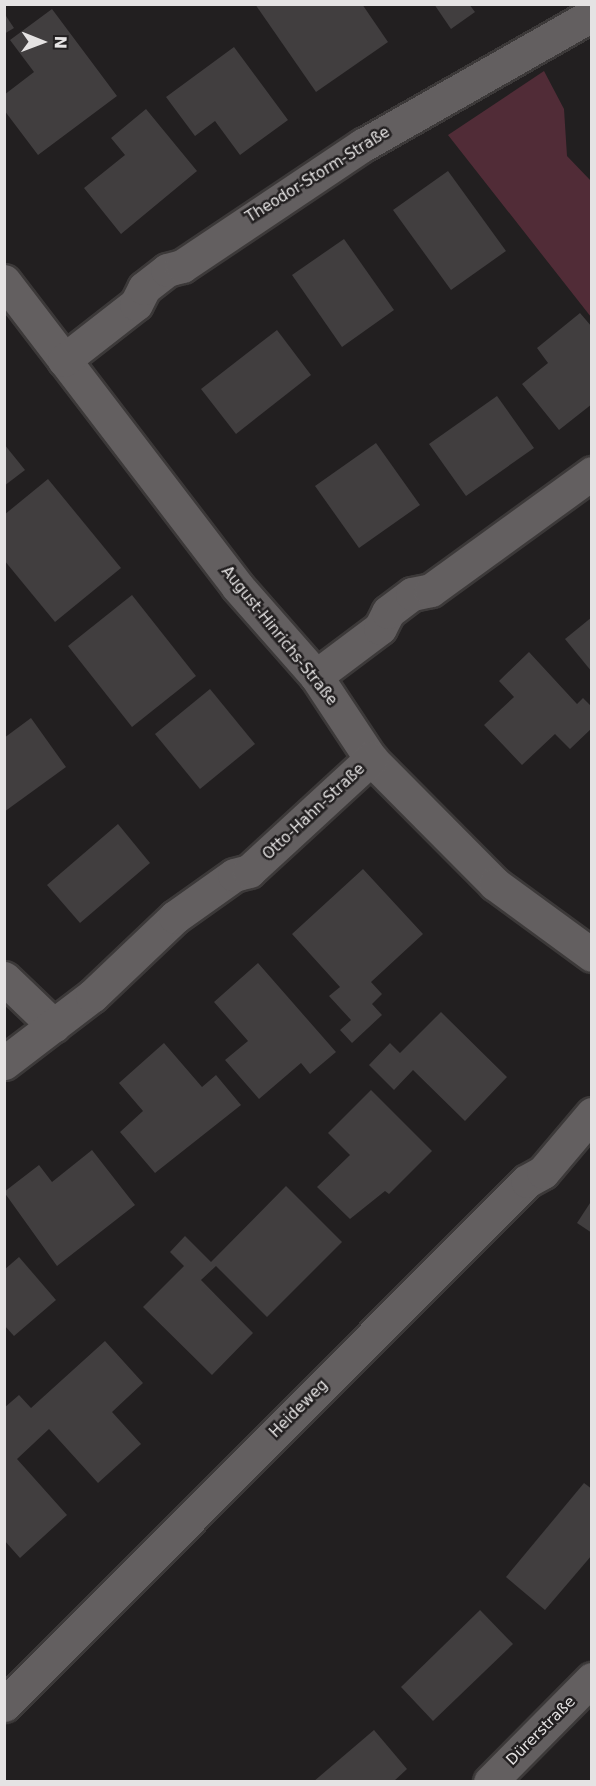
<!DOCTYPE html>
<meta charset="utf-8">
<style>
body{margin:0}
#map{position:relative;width:596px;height:1786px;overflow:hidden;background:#221f20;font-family:"DejaVu Sans",sans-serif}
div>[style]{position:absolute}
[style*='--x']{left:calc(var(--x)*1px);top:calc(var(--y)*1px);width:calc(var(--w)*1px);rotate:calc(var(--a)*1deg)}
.green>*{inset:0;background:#512c37}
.building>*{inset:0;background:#413e3f}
.roads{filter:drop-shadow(2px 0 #3c3939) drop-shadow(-2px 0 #3c3939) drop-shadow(0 2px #3c3939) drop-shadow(0 -2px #3c3939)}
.minor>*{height:33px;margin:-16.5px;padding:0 16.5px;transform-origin:16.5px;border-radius:16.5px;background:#635f60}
span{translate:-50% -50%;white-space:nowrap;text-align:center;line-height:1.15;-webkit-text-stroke:5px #221f20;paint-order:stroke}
.street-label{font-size:15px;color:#e5e3e3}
.frame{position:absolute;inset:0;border:6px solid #e5e3e3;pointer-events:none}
.north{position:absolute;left:12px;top:12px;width:60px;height:60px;-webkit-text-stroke:4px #221f20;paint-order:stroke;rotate:91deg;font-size:16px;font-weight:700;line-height:24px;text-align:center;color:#e5e3e3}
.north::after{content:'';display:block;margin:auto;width:21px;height:27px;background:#e5e3e3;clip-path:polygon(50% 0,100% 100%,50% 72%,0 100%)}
</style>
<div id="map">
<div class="green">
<div style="clip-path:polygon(544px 71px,564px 109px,567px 156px,591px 181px,591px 317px,448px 135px)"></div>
</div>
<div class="building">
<div style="clip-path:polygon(255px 4px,362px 4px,388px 42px,316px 92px)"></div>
<div style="clip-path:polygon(434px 4px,469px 4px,475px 12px,451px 29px)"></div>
<div style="clip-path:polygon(52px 9px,117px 96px,38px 155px,4px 110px,4px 95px,34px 72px,10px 40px)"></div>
<div style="clip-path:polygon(4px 13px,14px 28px,4px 34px)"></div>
<div style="clip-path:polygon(234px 47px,288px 120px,240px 155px,215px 121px,195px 136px,166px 97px)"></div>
<div style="clip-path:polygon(146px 109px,197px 171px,121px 234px,84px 188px,125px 155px,111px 138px)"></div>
<div style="clip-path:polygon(448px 171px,506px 251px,451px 290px,393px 210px)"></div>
<div style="clip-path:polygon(344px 239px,394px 310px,342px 347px,292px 275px)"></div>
<div style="clip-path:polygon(580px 313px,592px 327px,592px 404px,559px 430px,522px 384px,548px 363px,537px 348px)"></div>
<div style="clip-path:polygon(277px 330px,311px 375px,236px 434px,201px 389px)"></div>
<div style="clip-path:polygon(497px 396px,534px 448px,466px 496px,429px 444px)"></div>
<div style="clip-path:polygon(376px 443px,420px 505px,359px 548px,315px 486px)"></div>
<div style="clip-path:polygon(4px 444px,25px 470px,4px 486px)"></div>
<div style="clip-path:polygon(48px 479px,121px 568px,55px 622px,4px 560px,4px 515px)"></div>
<div style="clip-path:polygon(132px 595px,196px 676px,132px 727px,68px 646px)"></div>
<div style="clip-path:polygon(592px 617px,592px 672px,565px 639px)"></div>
<div style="clip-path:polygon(529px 652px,577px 704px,583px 698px,592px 707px,592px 728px,570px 749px,555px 734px,522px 765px,484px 725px,514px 697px,499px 681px)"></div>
<div style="clip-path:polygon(210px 689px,255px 744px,200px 789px,155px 734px)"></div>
<div style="clip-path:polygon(31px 718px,66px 767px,4px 812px,4px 738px)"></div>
<div style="clip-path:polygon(118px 824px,150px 863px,80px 923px,47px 885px)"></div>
<div style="clip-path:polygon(363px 869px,423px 934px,371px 982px,382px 994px,372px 1004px,382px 1015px,352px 1043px,340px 1030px,351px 1020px,329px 996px,340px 987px,292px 934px)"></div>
<div style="clip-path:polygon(258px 963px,336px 1052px,310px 1074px,301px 1063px,259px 1099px,225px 1060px,248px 1041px,214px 1002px)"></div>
<div style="clip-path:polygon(441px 1012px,507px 1077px,465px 1121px,413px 1070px,394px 1090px,369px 1065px,390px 1043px,400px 1053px)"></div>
<div style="clip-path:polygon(164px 1043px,202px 1087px,216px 1075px,241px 1105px,155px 1173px,120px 1132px,143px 1111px,119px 1083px)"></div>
<div style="clip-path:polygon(371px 1090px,432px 1151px,389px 1194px,385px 1191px,350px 1219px,317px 1187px,350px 1155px,328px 1133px)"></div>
<div style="clip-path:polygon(92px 1150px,135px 1205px,57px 1266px,4px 1192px,39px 1165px,52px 1182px)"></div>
<div style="clip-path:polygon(286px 1186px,342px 1242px,267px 1317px,216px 1266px,201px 1280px,253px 1333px,212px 1375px,143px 1307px,184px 1266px,170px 1252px,185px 1236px,211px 1262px)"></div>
<div style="clip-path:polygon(592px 1200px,592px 1233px,577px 1223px)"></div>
<div style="clip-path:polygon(19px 1257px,56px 1300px,14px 1336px,4px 1325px,4px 1270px)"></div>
<div style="clip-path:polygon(105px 1341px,143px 1383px,112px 1412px,141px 1444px,98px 1483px,49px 1429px,17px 1459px,67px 1515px,20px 1558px,4px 1540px,4px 1408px,19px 1395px,31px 1408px)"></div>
<div style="clip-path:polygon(584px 1483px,592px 1489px,592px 1555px,545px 1610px,506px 1577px)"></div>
<div style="clip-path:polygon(480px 1610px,513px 1644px,433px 1721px,401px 1687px)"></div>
<div style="clip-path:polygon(374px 1730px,407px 1769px,393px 1782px,313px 1782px)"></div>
</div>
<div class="roads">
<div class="minor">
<div style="--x:4;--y:281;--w:384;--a:52.6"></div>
<div style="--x:237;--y:586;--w:120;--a:48.7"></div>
<div style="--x:316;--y:676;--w:100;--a:56.5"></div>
<div style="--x:371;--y:759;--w:176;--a:45.2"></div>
<div style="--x:495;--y:884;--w:120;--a:36.2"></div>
<div style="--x:64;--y:360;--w:91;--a:-37.9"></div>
<div style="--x:136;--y:304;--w:18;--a:-63"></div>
<div style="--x:144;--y:288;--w:29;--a:-38"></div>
<div style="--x:167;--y:270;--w:16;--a:-15"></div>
<div style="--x:182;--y:266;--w:218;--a:-33.8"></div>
<div style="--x:363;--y:145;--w:263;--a:-29.6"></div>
<div style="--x:316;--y:676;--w:80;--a:-36.9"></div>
<div style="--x:380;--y:628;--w:18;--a:-63"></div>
<div style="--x:388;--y:612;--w:30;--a:-37"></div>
<div style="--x:412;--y:594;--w:19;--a:-12"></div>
<div style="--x:431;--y:590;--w:199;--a:-36"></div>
<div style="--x:4;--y:978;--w:69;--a:43.8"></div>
<div style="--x:4;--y:1063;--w:111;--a:-37.3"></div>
<div style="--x:92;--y:996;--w:115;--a:-43.6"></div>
<div style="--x:175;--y:917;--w:72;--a:-35.4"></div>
<div style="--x:234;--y:875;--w:16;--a:-15"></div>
<div style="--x:249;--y:871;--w:166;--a:-42.6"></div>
<div style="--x:4;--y:1705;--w:740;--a:-45.05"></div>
<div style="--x:527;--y:1181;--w:18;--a:-29"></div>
<div style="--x:543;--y:1172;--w:76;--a:-49.8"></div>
<div style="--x:490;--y:1782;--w:145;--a:-45.3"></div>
</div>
</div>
<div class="street-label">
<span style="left:318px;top:175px;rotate:-32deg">Theodor-Storm-Straße</span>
<span style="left:279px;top:636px;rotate:51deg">August-Hinrichs-Straße</span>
<span style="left:314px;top:812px;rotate:-43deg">Otto-Hahn-Straße</span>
<span style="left:299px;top:1409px;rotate:-45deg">Heideweg</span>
<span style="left:541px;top:1731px;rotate:-45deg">Dürerstraße</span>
</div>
<div class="frame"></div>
<div class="north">N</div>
</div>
